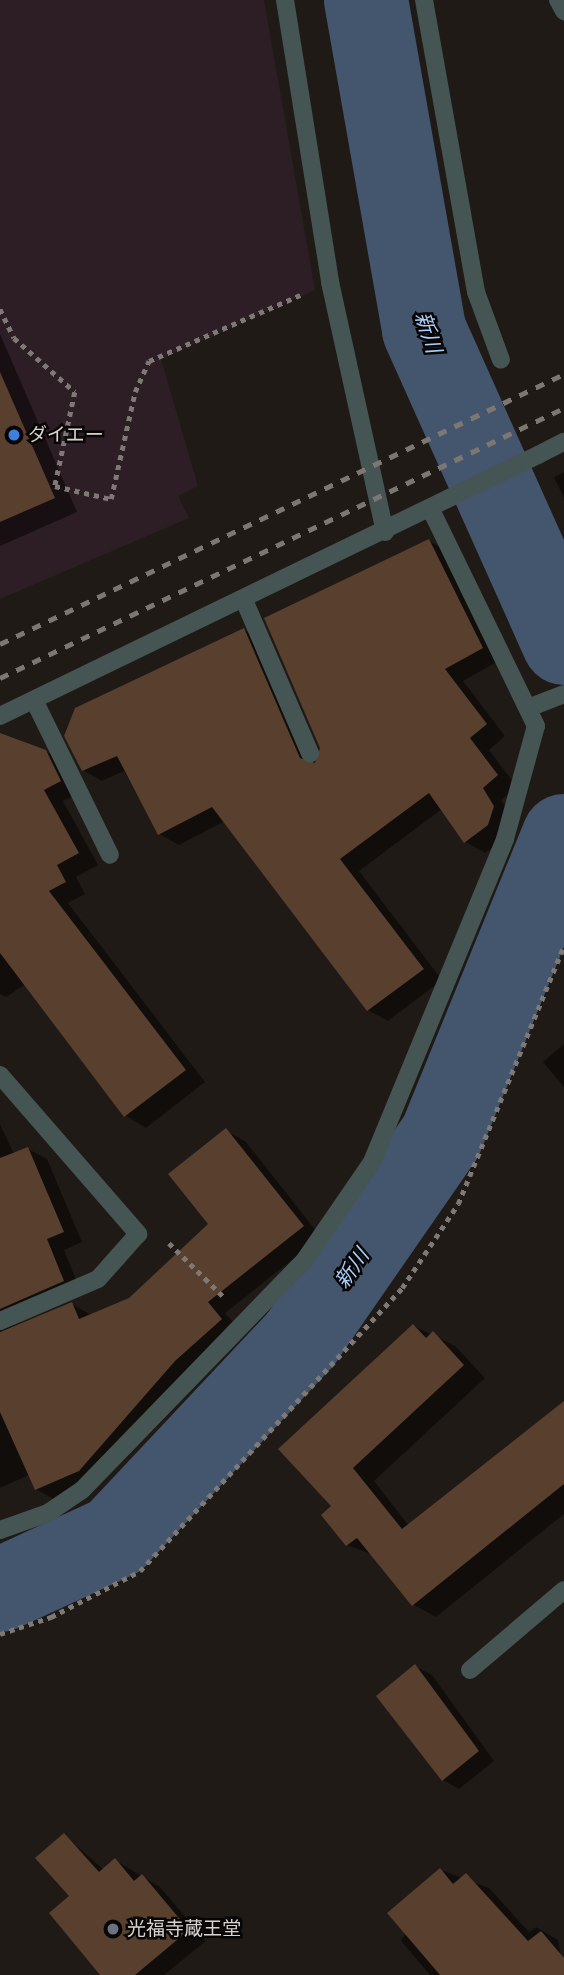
<!DOCTYPE html>
<meta charset="utf-8">
<style>
body{margin:0}
#map{position:relative;width:564px;height:1975px;overflow:hidden;background:#201a16;font-family:"IBM Plex Serif","Noto Sans JP",serif}
div>[style]{position:absolute}
[style*='--x']{left:calc(var(--x)*1px);top:calc(var(--y)*1px);width:calc(var(--w)*1px);rotate:calc(var(--a)*1deg)}
.commercial>*{inset:0;background:#2d1d25}
.shadow>*{inset:0;background:#0007}
.river>*{height:84px;margin:-42px;padding:0 42px;transform-origin:42px;border-radius:42px;background:#44566d}
.building>*{inset:0;background:#583f2e}
.path>*{height:4.5px;margin-top:-2.25px;transform-origin:0;background:repeating-linear-gradient(90deg,#7e7975 0 5px,transparent 0 10px)}
.service>*{height:18px;margin:-9px;padding:0 9px;transform-origin:9px;border-radius:9px;background:#455554}
.minor>*{height:18px;margin:-9px;padding:0 9px;transform-origin:9px;border-radius:9px;background:#455554}
.tertiary>*{height:18px;margin:-9px;padding:0 9px;transform-origin:9px;border-radius:9px;background:#455554}
.rail>*{height:5px;margin-top:-2.5px;transform-origin:0;background:repeating-linear-gradient(90deg,#7c7773 0 9px,transparent 0 18px)}
.dots>*{width:19px;height:19px;translate:-50% -50%;box-sizing:border-box;border:4px solid #080605;border-radius:50%}
span{translate:-50% -50%;white-space:nowrap;text-align:center;line-height:1.15;-webkit-text-stroke:5px #080605;paint-order:stroke}
.poi-label{font-size:19px;color:#d7d3d0}
.left{translate:0 -50%;text-align:left}
.water-label{font-size:21px;color:#aacdfb;font-style:italic}
</style>
<div id="map">
<div class="commercial">
<div style="clip-path:polygon(0 0,264px 0,315px 290px,161px 359px,198px 486px,178px 496px,189px 518px,0 599px)"></div>
</div>
<div class="shadow">
<div style="clip-path:polygon(0 334px,77px 512px,0 546px)"></div>
<div style="clip-path:polygon(564px 472px,564px 498px,554px 477px)"></div>
<div style="clip-path:polygon(429px 541px,449px 552px,502px 659px,463px 681px,505px 736px,489px 750px,517px 787px,501px 800px,513px 818px,507px 836px,485px 853px,466px 842px,442px 809px,359px 871px,442px 980px,388px 1021px,368px 1010px,225px 821px,179px 845px,159px 834px,124px 771px,102px 781px,83px 770px,244px 630px,263px 641px,316px 765px)"></div>
<div style="clip-path:polygon(0 743px,45px 751px,66px 763px,80px 793px,63px 801px,98px 865px,76px 877px,85px 894px,68px 903px,205px 1082px,146px 1128px,126px 1116px,26px 984px,6px 997px,0 994px)"></div>
<div style="clip-path:polygon(564px 1044px,564px 1087px,543px 1062px)"></div>
<div style="clip-path:polygon(0 1124px,14px 1154px,28px 1149px,47px 1159px,82px 1242px,64px 1250px,81px 1292px,10px 1327px,72px 1304px,91px 1315px,130px 1300px,211px 1224px,226px 1131px,245px 1141px,321px 1237px,225px 1313px,240px 1330px,98px 1481px,55px 1500px,36px 1489px,29px 1475px,0 1488px)"></div>
<div style="clip-path:polygon(414px 1326px,455px 1346px,485px 1378px,374px 1481px,409px 1526px,564px 1404px,564px 1514px,436px 1617px,414px 1605px,373px 1555px,347px 1545px,323px 1515px,334px 1506px)"></div>
<div style="clip-path:polygon(415px 1666px,432px 1675px,494px 1761px,459px 1789px,443px 1780px)"></div>
<div style="clip-path:polygon(64px 1835px,104px 1870px,115px 1860px,160px 1887px,206px 1941px,164px 1975px,102px 1975px,72px 1896px)"></div>
<div style="clip-path:polygon(441px 1870px,489px 1888px,529px 1932px,536px 1927px,558px 1940px,564px 1975px,430px 1975px,401px 1941px)"></div>
</div>
<div class="river">
<div style="--x:366;--y:0;--w:335;--a:80"></div>
<div style="--x:424;--y:330;--w:343;--a:65.9"></div>
<div style="--x:0;--y:1590;--w:127;--a:-24.7"></div>
<div style="--x:115;--y:1537;--w:272;--a:-46.8"></div>
<div style="--x:301;--y:1339;--w:246;--a:-55.3"></div>
<div style="--x:441;--y:1137;--w:325;--a:-67.8"></div>
</div>
<div class="building">
<div style="clip-path:polygon(0 372px,55px 498px,0 522px)"></div>
<div style="clip-path:polygon(429px 539px,483px 648px,445px 669px,487px 724px,470px 738px,498px 775px,483px 788px,494px 806px,488px 825px,464px 843px,429px 793px,340px 859px,424px 969px,367px 1011px,212px 807px,158px 835px,117px 756px,82px 771px,64px 736px,75px 708px,244px 628px,300px 758px,315px 763px,320px 748px,264px 618px)"></div>
<div style="clip-path:polygon(0 733px,46px 750px,61px 781px,44px 790px,79px 853px,57px 865px,66px 882px,49px 891px,186px 1070px,124px 1117px,0 953px)"></div>
<div style="clip-path:polygon(226px 1128px,304px 1226px,208px 1302px,222px 1319px,175px 1361px,79px 1471px,35px 1490px,0 1412px,0 1332px,72px 1302px,79px 1319px,129px 1298px,208px 1224px,168px 1174px)"></div>
<div style="clip-path:polygon(28px 1147px,64px 1232px,47px 1239px,64px 1281px,0 1309px,0 1158px)"></div>
<div style="clip-path:polygon(413px 1324px,426px 1338px,433px 1331px,464px 1365px,353px 1468px,402px 1529px,564px 1401px,564px 1484px,412px 1606px,357px 1538px,346px 1546px,321px 1515px,331px 1506px,278px 1449px)"></div>
<div style="clip-path:polygon(415px 1664px,479px 1751px,442px 1781px,376px 1696px)"></div>
<div style="clip-path:polygon(64px 1833px,99px 1872px,115px 1858px,134px 1881px,142px 1874px,189px 1930px,135px 1975px,100px 1975px,49px 1913px,69px 1896px,35px 1858px)"></div>
<div style="clip-path:polygon(440px 1868px,453px 1884px,466px 1873px,528px 1941px,541px 1931px,564px 1958px,564px 1975px,440px 1975px,387px 1913px)"></div>
</div>
<div class="path">
<div style="--x:0;--y:309;--w:32;--a:64"></div>
<div style="--x:14;--y:338;--w:81;--a:41.5"></div>
<div style="--x:75;--y:392;--w:96;--a:102"></div>
<div style="--x:55;--y:486;--w:57;--a:13.1"></div>
<div style="--x:111;--y:499;--w:110;--a:-77.4"></div>
<div style="--x:135;--y:392;--w:34;--a:-66"></div>
<div style="--x:149;--y:361;--w:165;--a:-23.6"></div>
<div style="--x:169;--y:1243;--w:76;--a:44.5"></div>
<div style="--x:0;--y:1634;--w:54;--a:-18.4"></div>
<div style="--x:51;--y:1617;--w:100;--a:-27.3"></div>
<div style="--x:140;--y:1571;--w:386;--a:-47.2"></div>
<div style="--x:402;--y:1288;--w:101;--a:-56.3"></div>
<div style="--x:458;--y:1204;--w:280;--a:-67.7"></div>
</div>
<div class="service">
<div style="--x:244;--y:600;--w:167;--a:66.7"></div>
<div style="--x:470;--y:1670;--w:123;--a:-40.4"></div>
</div>
<div class="minor">
<div style="--x:285;--y:0;--w:286;--a:80.9"></div>
<div style="--x:330;--y:282;--w:256;--a:77.6"></div>
<div style="--x:424;--y:0;--w:297;--a:79.9"></div>
<div style="--x:476;--y:292;--w:72;--a:69.8"></div>
<div style="--x:558;--y:0;--w:13;--a:61"></div>
<div style="--x:35;--y:702;--w:170;--a:63.9"></div>
<div style="--x:528;--y:708;--w:39;--a:-21"></div>
<div style="--x:0;--y:716;--w:598;--a:-25.88"></div>
<div style="--x:0;--y:1075;--w:211;--a:49"></div>
<div style="--x:138;--y:1234;--w:60;--a:131.6"></div>
<div style="--x:98;--y:1279;--w:107;--a:156.8"></div>
<div style="--x:0;--y:1530;--w:51;--a:-19.5"></div>
<div style="--x:48;--y:1513;--w:41;--a:-34.1"></div>
<div style="--x:82;--y:1490;--w:319;--a:-45.9"></div>
<div style="--x:304;--y:1261;--w:120;--a:-55.5"></div>
<div style="--x:372;--y:1162;--w:349;--a:-67.6"></div>
<div style="--x:505;--y:839;--w:117;--a:-74.7"></div>
<div style="--x:536;--y:726;--w:240;--a:-115.9"></div>
</div>
<div class="tertiary">
<div style="--x:538;--y:455;--w:29;--a:-27"></div>
</div>
<div class="rail">
<div style="--x:0;--y:644;--w:625;--a:-25.58"></div>
<div style="--x:0;--y:678;--w:625;--a:-25.58"></div>
</div>
<div class="dots">
<div style="left:14px;top:435px;background:#3f7fe0"></div>
<div style="left:113px;top:1929px;background:#6b7280"></div>
</div>
<div class="poi-label">
<span class="left" style="left:28px;top:435px">ダイエー</span>
<span class="left" style="left:127px;top:1929px">光福寺蔵王堂</span>
</div>
<div class="water-label">
<span style="left:429px;top:332px;rotate:72deg">新川</span>
<span style="left:351px;top:1268px;rotate:-55deg">新川</span>
</div>
</div>
